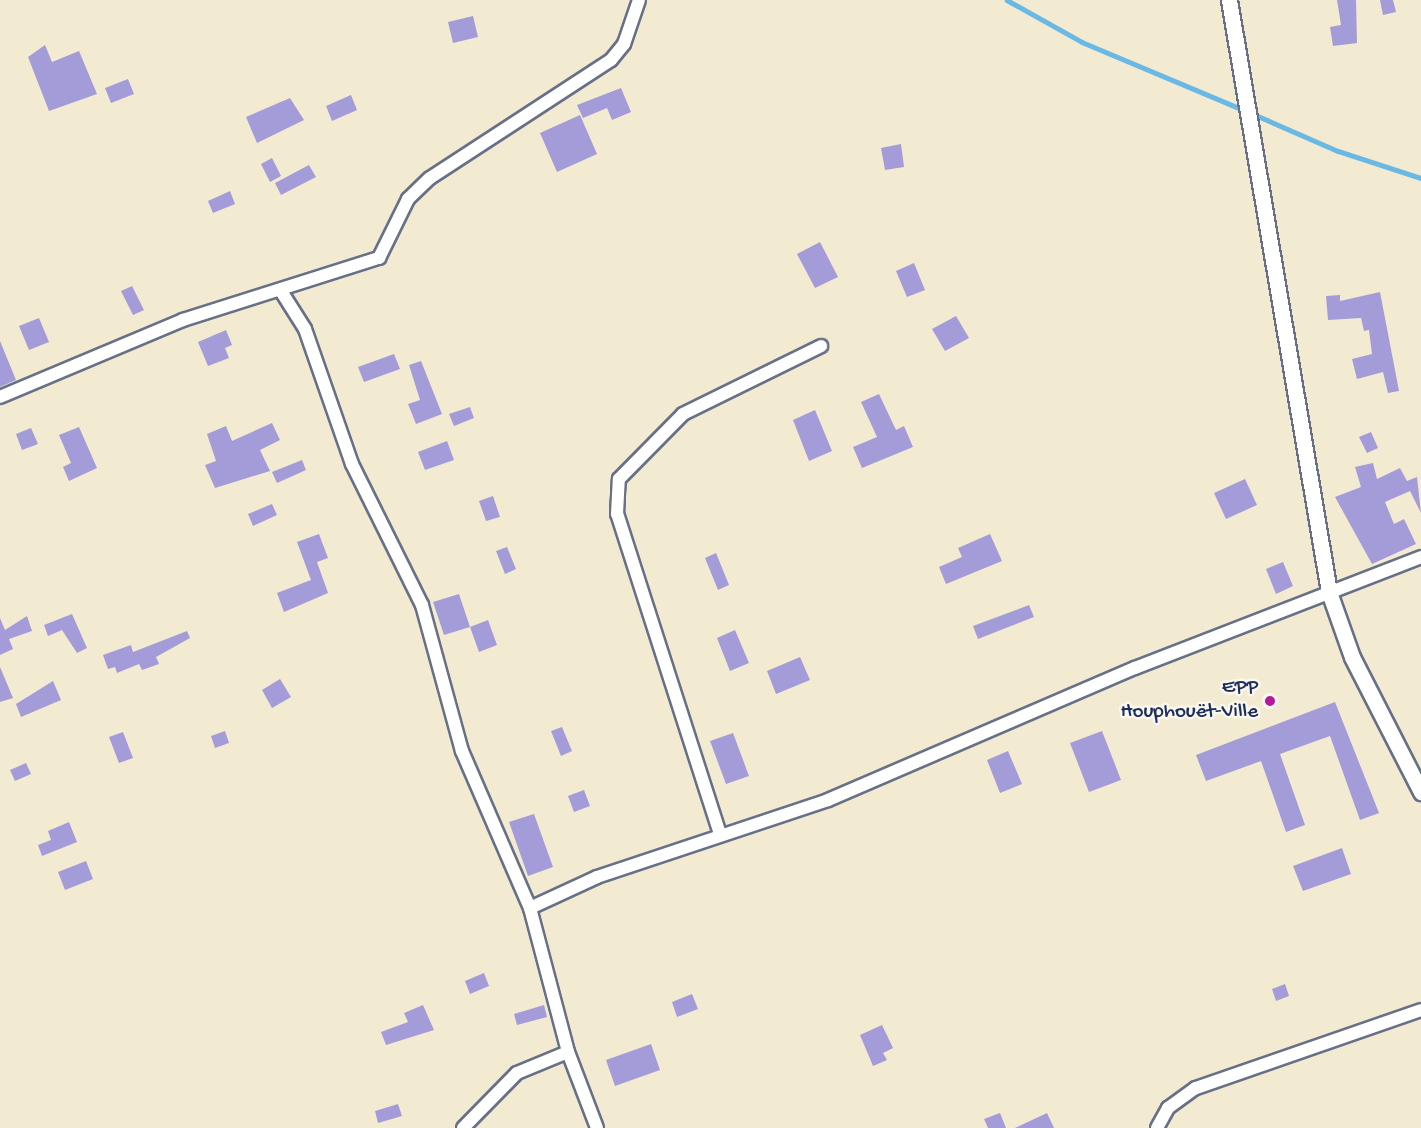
<!DOCTYPE html>
<meta charset="utf-8">
<style>
body{margin:0}
#map{position:relative;width:1421px;height:1128px;overflow:hidden;background:#f3ead2;font-family:"Gochi Hand",sans-serif}
div>[style]{position:absolute}
[style*='--x']{left:calc(var(--x)*1px);top:calc(var(--y)*1px);width:calc(var(--w)*1px);rotate:calc(var(--a)*1deg)}
.stream>*{height:4.5px;margin:-2.25px;padding:0 2.25px;transform-origin:2.25px;border-radius:2.25px;background:#6ab8e4}
.building>*{inset:0;background:#a49cd8}
.roads{filter:drop-shadow(2px 0 #677087) drop-shadow(-2px 0 #677087) drop-shadow(0 2px #677087) drop-shadow(0 -2px #677087)}
.minor>*{height:12px;margin:-6px;padding:0 6px;transform-origin:6px;border-radius:6px;background:#fff}
.tertiary>*{height:15px;margin:-7.5px;padding:0 7.5px;transform-origin:7.5px;border-radius:7.5px;background:#fff}
.dots>*{width:16px;height:16px;translate:-50% -50%;box-sizing:border-box;border:3px solid #fbf7ec;border-radius:50%}
span{translate:-50% -50%;white-space:nowrap;text-align:center;line-height:1.15;-webkit-text-stroke:5px #fbf7ec;paint-order:stroke}
.poi-label{font-size:21px;color:#1b2f5e}
.right{translate:-100% -50%;text-align:right}
</style>
<div id="map">
<div class="stream">
<div style="--x:1007;--y:0;--w:86;--a:29.2"></div>
<div style="--x:1082;--y:42;--w:176;--a:22.8"></div>
<div style="--x:1251;--y:113;--w:95;--a:23.6"></div>
<div style="--x:1338;--y:151;--w:87;--a:18"></div>
</div>
<div class="building">
<div style="clip-path:polygon(1337px 0,1356px 0,1357px 43px,1333px 46px,1330px 27px,1341px 25px)"></div>
<div style="clip-path:polygon(1380px 0,1393px 0,1396px 12px,1383px 15px)"></div>
<div style="clip-path:polygon(473px 16px,478px 37px,453px 43px,448px 22px)"></div>
<div style="clip-path:polygon(45px 45px,52px 62px,79px 51px,97px 94px,49px 111px,28px 57px)"></div>
<div style="clip-path:polygon(128px 79px,134px 94px,111px 103px,105px 88px)"></div>
<div style="clip-path:polygon(621px 88px,631px 112px,612px 120px,607px 108px,583px 118px,577px 105px)"></div>
<div style="clip-path:polygon(351px 95px,357px 110px,332px 121px,326px 106px)"></div>
<div style="clip-path:polygon(290px 98px,304px 120px,257px 143px,246px 117px)"></div>
<div style="clip-path:polygon(580px 115px,597px 154px,557px 172px,540px 133px)"></div>
<div style="clip-path:polygon(901px 144px,904px 167px,885px 170px,881px 148px)"></div>
<div style="clip-path:polygon(272px 158px,281px 176px,270px 182px,261px 164px)"></div>
<div style="clip-path:polygon(309px 165px,316px 177px,281px 195px,275px 183px)"></div>
<div style="clip-path:polygon(230px 191px,235px 204px,213px 213px,208px 201px)"></div>
<div style="clip-path:polygon(820px 242px,838px 277px,815px 288px,797px 254px)"></div>
<div style="clip-path:polygon(914px 263px,925px 290px,907px 297px,896px 271px)"></div>
<div style="clip-path:polygon(132px 286px,144px 310px,133px 315px,121px 291px)"></div>
<div style="clip-path:polygon(1380px 292px,1399px 391px,1388px 393px,1383px 372px,1357px 379px,1352px 359px,1372px 354px,1369px 330px,1364px 331px,1361px 318px,1328px 320px,1326px 296px,1340px 295px,1340px 301px)"></div>
<div style="clip-path:polygon(956px 316px,969px 338px,945px 351px,932px 329px)"></div>
<div style="clip-path:polygon(39px 318px,49px 342px,29px 350px,19px 326px)"></div>
<div style="clip-path:polygon(226px 330px,232px 345px,225px 348px,229px 358px,208px 366px,198px 342px)"></div>
<div style="clip-path:polygon(0 341px,16px 380px,0 387px)"></div>
<div style="clip-path:polygon(394px 354px,400px 369px,364px 382px,358px 367px)"></div>
<div style="clip-path:polygon(421px 361px,442px 414px,416px 424px,408px 404px,420px 400px,409px 365px)"></div>
<div style="clip-path:polygon(879px 394px,896px 430px,904px 426px,913px 447px,862px 468px,853px 447px,877px 437px,861px 402px)"></div>
<div style="clip-path:polygon(470px 407px,474px 418px,454px 426px,449px 414px)"></div>
<div style="clip-path:polygon(815px 410px,832px 451px,809px 461px,793px 420px)"></div>
<div style="clip-path:polygon(272px 423px,280px 440px,260px 450px,270px 471px,215px 488px,205px 465px,216px 461px,207px 434px,226px 426px,232px 441px)"></div>
<div style="clip-path:polygon(79px 427px,97px 468px,69px 481px,63px 467px,71px 463px,59px 435px)"></div>
<div style="clip-path:polygon(31px 428px,38px 444px,22px 450px,16px 434px)"></div>
<div style="clip-path:polygon(1371px 432px,1378px 448px,1367px 453px,1359px 437px)"></div>
<div style="clip-path:polygon(447px 441px,454px 460px,425px 470px,418px 452px)"></div>
<div style="clip-path:polygon(302px 460px,306px 470px,277px 483px,272px 472px)"></div>
<div style="clip-path:polygon(1373px 463px,1377px 479px,1400px 468px,1407px 481px,1417px 477px,1421px 513px,1410px 491px,1385px 502px,1394px 524px,1404px 519px,1416px 544px,1372px 564px,1335px 497px,1361px 487px,1355px 467px)"></div>
<div style="clip-path:polygon(1245px 479px,1257px 505px,1226px 519px,1214px 493px)"></div>
<div style="clip-path:polygon(493px 496px,500px 517px,486px 521px,479px 501px)"></div>
<div style="clip-path:polygon(272px 504px,277px 515px,253px 526px,248px 514px)"></div>
<div style="clip-path:polygon(319px 534px,328px 558px,317px 562px,328px 593px,284px 612px,277px 593px,311px 580px,297px 542px)"></div>
<div style="clip-path:polygon(990px 534px,1002px 561px,946px 584px,939px 567px,962px 557px,958px 548px)"></div>
<div style="clip-path:polygon(507px 547px,516px 569px,505px 574px,496px 551px)"></div>
<div style="clip-path:polygon(716px 553px,729px 585px,718px 590px,705px 558px)"></div>
<div style="clip-path:polygon(1283px 562px,1293px 586px,1276px 594px,1266px 569px)"></div>
<div style="clip-path:polygon(459px 594px,470px 627px,444px 635px,433px 602px)"></div>
<div style="clip-path:polygon(1029px 605px,1034px 617px,978px 639px,973px 626px)"></div>
<div style="clip-path:polygon(72px 614px,87px 648px,77px 653px,62px 630px,48px 636px,44px 625px)"></div>
<div style="clip-path:polygon(27px 616px,32px 631px,9px 639px,13px 649px,0 655px,0 618px,5px 630px)"></div>
<div style="clip-path:polygon(488px 620px,497px 645px,479px 652px,470px 627px)"></div>
<div style="clip-path:polygon(735px 630px,749px 663px,730px 671px,717px 638px)"></div>
<div style="clip-path:polygon(187px 631px,190px 638px,156px 657px,159px 664px,142px 670px,139px 664px,117px 673px,115px 667px,108px 669px,103px 655px,131px 645px,133px 652px)"></div>
<div style="clip-path:polygon(800px 657px,810px 680px,776px 694px,767px 671px)"></div>
<div style="clip-path:polygon(0 667px,13px 698px,0 702px)"></div>
<div style="clip-path:polygon(280px 679px,291px 697px,272px 708px,262px 690px)"></div>
<div style="clip-path:polygon(53px 681px,61px 700px,21px 717px,16px 704px)"></div>
<div style="clip-path:polygon(1335px 702px,1379px 813px,1360px 820px,1330px 736px,1280px 754px,1305px 825px,1286px 832px,1261px 761px,1206px 781px,1196px 755px)"></div>
<div style="clip-path:polygon(562px 727px,572px 751px,561px 756px,551px 731px)"></div>
<div style="clip-path:polygon(225px 731px,229px 743px,215px 748px,211px 736px)"></div>
<div style="clip-path:polygon(1102px 731px,1121px 780px,1089px 792px,1070px 743px)"></div>
<div style="clip-path:polygon(123px 732px,133px 758px,119px 763px,109px 737px)"></div>
<div style="clip-path:polygon(733px 733px,749px 776px,726px 784px,710px 741px)"></div>
<div style="clip-path:polygon(1008px 751px,1022px 784px,1000px 793px,987px 760px)"></div>
<div style="clip-path:polygon(26px 763px,31px 774px,15px 781px,10px 770px)"></div>
<div style="clip-path:polygon(584px 790px,590px 806px,574px 812px,568px 796px)"></div>
<div style="clip-path:polygon(534px 814px,553px 867px,528px 876px,509px 822px)"></div>
<div style="clip-path:polygon(69px 822px,77px 842px,42px 856px,38px 845px,51px 840px,48px 831px)"></div>
<div style="clip-path:polygon(1342px 848px,1351px 874px,1303px 891px,1293px 866px)"></div>
<div style="clip-path:polygon(86px 861px,93px 879px,65px 890px,58px 872px)"></div>
<div style="clip-path:polygon(484px 973px,489px 986px,470px 994px,465px 981px)"></div>
<div style="clip-path:polygon(1285px 984px,1289px 996px,1276px 1001px,1272px 989px)"></div>
<div style="clip-path:polygon(692px 994px,698px 1009px,677px 1017px,672px 1002px)"></div>
<div style="clip-path:polygon(423px 1005px,434px 1030px,386px 1045px,381px 1032px,408px 1022px,404px 1013px)"></div>
<div style="clip-path:polygon(544px 1005px,547px 1017px,517px 1025px,514px 1014px)"></div>
<div style="clip-path:polygon(882px 1025px,893px 1048px,883px 1053px,887px 1060px,873px 1066px,860px 1035px)"></div>
<div style="clip-path:polygon(651px 1044px,660px 1070px,615px 1086px,606px 1060px)"></div>
<div style="clip-path:polygon(398px 1104px,402px 1116px,378px 1123px,375px 1111px)"></div>
<div style="clip-path:polygon(1000px 1113px,1006px 1128px,988px 1128px,984px 1119px)"></div>
<div style="clip-path:polygon(1047px 1113px,1054px 1128px,1015px 1128px)"></div>
</div>
<div class="roads">
<div class="minor">
<div style="--x:281;--y:291;--w:45;--a:57.7"></div>
<div style="--x:305;--y:329;--w:143;--a:70.8"></div>
<div style="--x:352;--y:464;--w:157;--a:63.6"></div>
<div style="--x:422;--y:605;--w:151;--a:74.7"></div>
<div style="--x:462;--y:751;--w:171;--a:66.6"></div>
<div style="--x:530;--y:908;--w:149;--a:75.2"></div>
<div style="--x:568;--y:1052;--w:81;--a:69.1"></div>
<div style="--x:0;--y:397;--w:199;--a:-22.8"></div>
<div style="--x:183;--y:320;--w:206;--a:-17.6"></div>
<div style="--x:379;--y:258;--w:66;--a:-63.8"></div>
<div style="--x:408;--y:199;--w:30;--a:-44"></div>
<div style="--x:430;--y:178;--w:216;--a:-33.1"></div>
<div style="--x:611;--y:60;--w:21;--a:-51"></div>
<div style="--x:624;--y:44;--w:46;--a:-71.2"></div>
<div style="--x:720;--y:834;--w:336;--a:-107.8"></div>
<div style="--x:617;--y:514;--w:35;--a:-87"></div>
<div style="--x:619;--y:479;--w:91;--a:-45.4"></div>
<div style="--x:683;--y:414;--w:154;--a:-26.2"></div>
<div style="--x:530;--y:908;--w:74;--a:-24.8"></div>
<div style="--x:597;--y:877;--w:243;--a:-18.4"></div>
<div style="--x:828;--y:800;--w:334;--a:-23.3"></div>
<div style="--x:1135;--y:668;--w:307;--a:-21.2"></div>
<div style="--x:463;--y:1128;--w:77;--a:-45.5"></div>
<div style="--x:517;--y:1073;--w:55;--a:-22.4"></div>
<div style="--x:1157;--y:1128;--w:23;--a:-61"></div>
<div style="--x:1168;--y:1108;--w:34;--a:-36"></div>
<div style="--x:1196;--y:1088;--w:238;--a:-19.1"></div>
</div>
<div class="tertiary">
<div style="--x:1229;--y:0;--w:600;--a:80.41"></div>
<div style="--x:1329;--y:592;--w:69;--a:70.5"></div>
<div style="--x:1352;--y:657;--w:152;--a:62.9"></div>
</div>
</div>
<div class="dots">
<div style="left:1270px;top:701px;background:#b5179e"></div>
</div>
<div class="poi-label">
<span class="right" style="left:1258px;top:701px">EPP<br>Houphouët-Ville</span>
</div>
</div>
